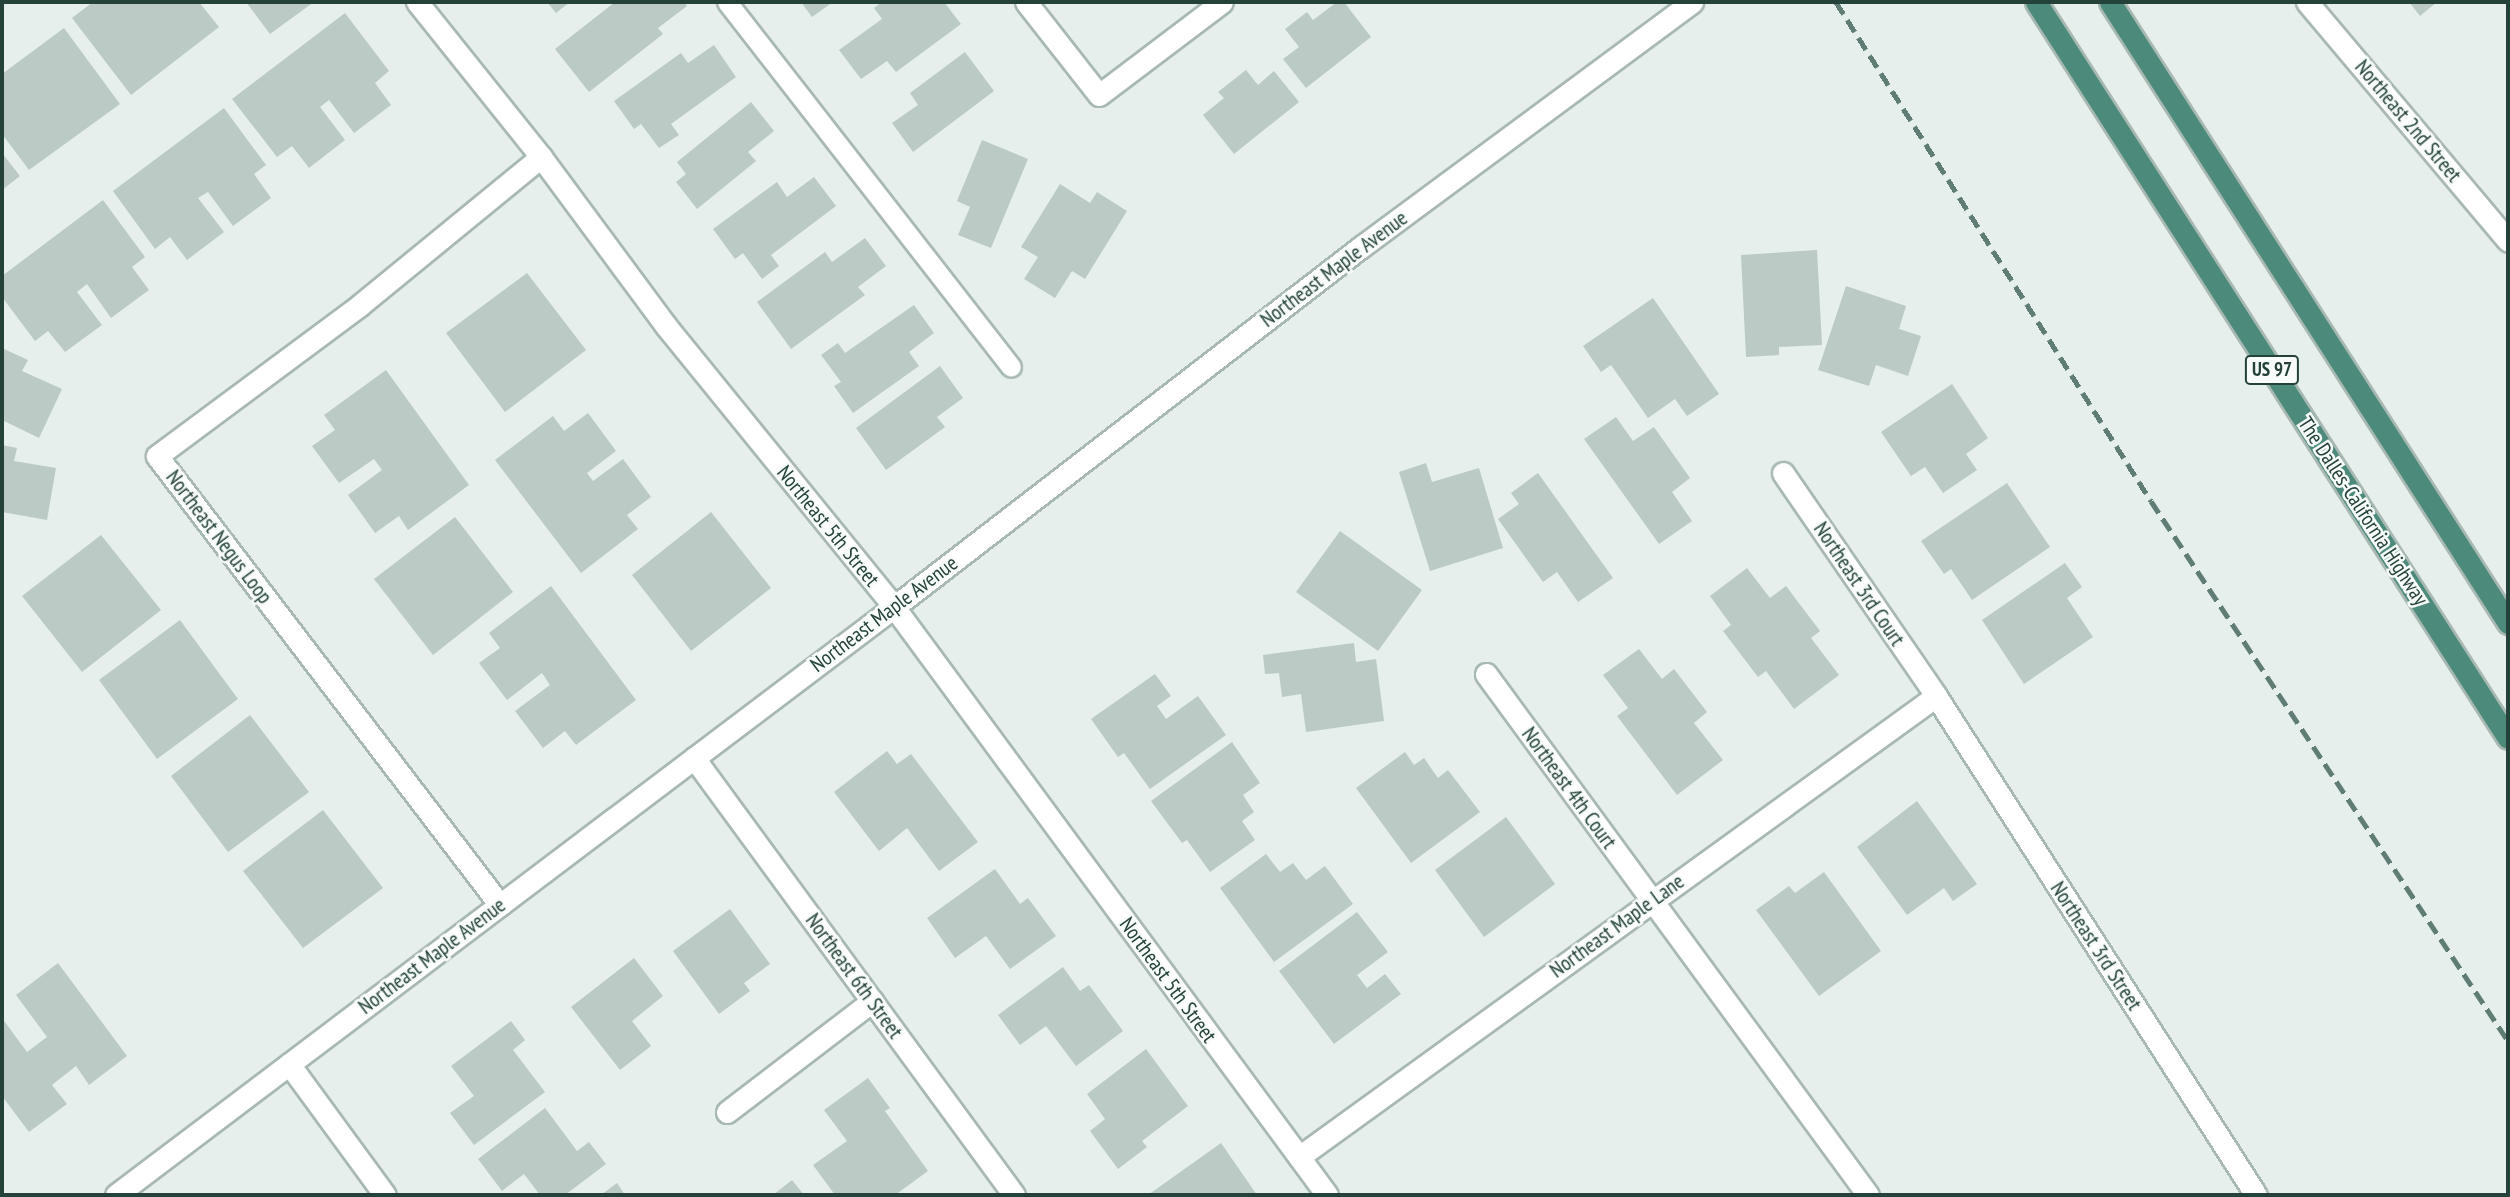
<!DOCTYPE html>
<style>
body{margin:0}
#map{position:relative;width:2510px;height:1197px;overflow:hidden;background:#e6efeb;font-family:"PT Sans Narrow",sans-serif}
div>[style]{position:absolute}
[style*='--x']{left:calc(var(--x)*1px);top:calc(var(--y)*1px);width:calc(var(--w)*1px);rotate:calc(var(--a)*1deg)}
.building>*{inset:0;background:#bbcac4}
.roads{filter:drop-shadow(2px 0 #a8b8b2) drop-shadow(-2px 0 #a8b8b2) drop-shadow(0 2px #a8b8b2) drop-shadow(0 -2px #a8b8b2)}
.service>*{height:19px;margin:-9.5px;padding:0 9.5px;transform-origin:9.5px;border-radius:9.5px;background:#fff}
.minor>*{height:21px;margin:-10.5px;padding:0 10.5px;transform-origin:10.5px;border-radius:10.5px;background:#fff}
.secondary>*{height:21px;margin:-10.5px;padding:0 10.5px;transform-origin:10.5px;border-radius:10.5px;background:#fff}
.trunk>*{height:21px;margin:-10.5px;padding:0 10.5px;transform-origin:10.5px;border-radius:10.5px;background:#4c8a7c}
.rail>*{height:5px;margin-top:-2.5px;transform-origin:0;background:repeating-linear-gradient(90deg,#5f7d75 0 14px,transparent 0 21px)}
span{translate:-50% -50%;white-space:nowrap;text-align:center;line-height:1.15;-webkit-text-stroke:5px #f7fbf9;paint-order:stroke}
.shield-label span{padding:2px 5px;background:#f7fbf9;border:2px solid;border-radius:5px;-webkit-text-stroke-width:0}
.shield-label{font-size:19px;color:#24423a;font-weight:700}
.street-label{font-size:21px;color:#24423a}
.frame{position:absolute;inset:0;border:4px solid #24423a;pointer-events:none}
</style>
<div id="map">
<div class="building">
<div style="clip-path:polygon(93px 2px,199px 2px,219px 27px,131px 95px,72px 18px)"></div>
<div style="clip-path:polygon(246px 2px,314px 2px,270px 34px)"></div>
<div style="clip-path:polygon(547px 2px,570px 2px,556px 13px)"></div>
<div style="clip-path:polygon(615px 2px,629px 4px,684px 2px,687px 6px,658px 28px,663px 34px,589px 92px,555px 49px)"></div>
<div style="clip-path:polygon(801px 2px,833px 2px,812px 17px)"></div>
<div style="clip-path:polygon(882px 2px,930px 2px,932px 4px,944px 2px,961px 24px,896px 72px,887px 61px,861px 79px,839px 50px,882px 19px,874px 8px)"></div>
<div style="clip-path:polygon(1337px 2px,1344px 2px,1371px 37px,1306px 88px,1283px 59px,1299px 47px,1285px 29px,1307px 12px,1313px 20px)"></div>
<div style="clip-path:polygon(2409px 2px,2437px 2px,2420px 16px)"></div>
<div style="clip-path:polygon(345px 13px,389px 71px,375px 83px,391px 105px,354px 133px,329px 100px,320px 107px,345px 140px,309px 168px,292px 146px,277px 157px,232px 99px)"></div>
<div style="clip-path:polygon(64px 28px,120px 104px,29px 170px,2px 134px,2px 74px)"></div>
<div style="clip-path:polygon(714px 45px,736px 77px,671px 124px,679px 135px,659px 148px,641px 124px,634px 129px,614px 101px,681px 53px,688px 63px)"></div>
<div style="clip-path:polygon(965px 52px,994px 91px,913px 152px,892px 123px,918px 105px,910px 93px)"></div>
<div style="clip-path:polygon(1246px 70px,1258px 85px,1274px 71px,1299px 102px,1234px 154px,1203px 115px,1224px 98px,1218px 92px)"></div>
<div style="clip-path:polygon(751px 102px,774px 131px,748px 152px,756px 161px,697px 209px,676px 182px,686px 174px,677px 162px)"></div>
<div style="clip-path:polygon(224px 108px,266px 165px,254px 174px,271px 198px,233px 226px,208px 192px,198px 198px,224px 232px,187px 260px,170px 237px,155px 249px,113px 191px)"></div>
<div style="clip-path:polygon(982px 140px,1028px 159px,991px 248px,958px 235px,970px 207px,957px 201px)"></div>
<div style="clip-path:polygon(2px 153px,20px 176px,2px 190px)"></div>
<div style="clip-path:polygon(814px 177px,836px 206px,771px 255px,779px 266px,762px 279px,743px 253px,735px 259px,713px 229px,777px 182px,787px 197px)"></div>
<div style="clip-path:polygon(1060px 184px,1090px 203px,1097px 192px,1127px 211px,1085px 279px,1072px 271px,1055px 298px,1024px 279px,1038px 257px,1021px 247px)"></div>
<div style="clip-path:polygon(103px 200px,145px 257px,132px 267px,149px 290px,111px 318px,87px 284px,77px 292px,102px 325px,65px 352px,48px 331px,35px 341px,2px 297px,2px 276px)"></div>
<div style="clip-path:polygon(865px 238px,886px 266px,858px 287px,865px 295px,791px 349px,757px 302px,825px 252px,832px 262px)"></div>
<div style="clip-path:polygon(1817px 250px,1822px 345px,1779px 347px,1779px 355px,1746px 357px,1741px 255px)"></div>
<div style="clip-path:polygon(527px 273px,586px 350px,505px 412px,446px 333px)"></div>
<div style="clip-path:polygon(1846px 286px,1906px 306px,1899px 329px,1921px 336px,1908px 376px,1876px 365px,1869px 386px,1818px 370px)"></div>
<div style="clip-path:polygon(1653px 298px,1719px 394px,1687px 416px,1675px 399px,1648px 418px,1611px 365px,1601px 372px,1583px 346px)"></div>
<div style="clip-path:polygon(914px 305px,934px 333px,909px 352px,919px 366px,853px 413px,834px 386px,841px 382px,821px 355px,838px 343px,845px 353px)"></div>
<div style="clip-path:polygon(2px 348px,28px 360px,22px 371px,62px 389px,39px 438px,2px 420px)"></div>
<div style="clip-path:polygon(940px 366px,963px 398px,937px 417px,945px 427px,886px 470px,856px 428px)"></div>
<div style="clip-path:polygon(386px 370px,469px 485px,408px 530px,399px 516px,375px 533px,348px 495px,382px 470px,374px 459px,339px 483px,312px 446px,335px 430px,324px 415px)"></div>
<div style="clip-path:polygon(1952px 384px,1988px 438px,1966px 454px,1977px 470px,1943px 493px,1925px 467px,1911px 476px,1881px 432px)"></div>
<div style="clip-path:polygon(588px 413px,616px 451px,587px 473px,593px 481px,623px 459px,651px 497px,627px 515px,638px 529px,581px 573px,495px 460px,553px 416px,564px 431px)"></div>
<div style="clip-path:polygon(1616px 417px,1633px 441px,1654px 427px,1690px 478px,1672px 492px,1692px 521px,1659px 544px,1584px 439px)"></div>
<div style="clip-path:polygon(2px 445px,17px 448px,14px 461px,56px 468px,47px 520px,2px 512px)"></div>
<div style="clip-path:polygon(1426px 463px,1432px 482px,1479px 468px,1503px 548px,1430px 571px,1399px 472px)"></div>
<div style="clip-path:polygon(1538px 473px,1613px 578px,1578px 602px,1557px 572px,1543px 582px,1498px 519px,1519px 504px,1511px 493px)"></div>
<div style="clip-path:polygon(2007px 483px,2050px 547px,1972px 600px,1951px 569px,1944px 574px,1921px 541px)"></div>
<div style="clip-path:polygon(711px 512px,771px 588px,691px 651px,632px 575px)"></div>
<div style="clip-path:polygon(455px 517px,513px 592px,433px 655px,374px 579px)"></div>
<div style="clip-path:polygon(1340px 531px,1422px 590px,1378px 651px,1296px 592px)"></div>
<div style="clip-path:polygon(101px 535px,161px 610px,82px 672px,22px 596px)"></div>
<div style="clip-path:polygon(2065px 563px,2082px 587px,2067px 598px,2093px 637px,2024px 684px,1982px 620px)"></div>
<div style="clip-path:polygon(1747px 568px,1770px 598px,1786px 586px,1820px 631px,1811px 638px,1839px 675px,1794px 709px,1766px 671px,1758px 677px,1723px 631px,1731px 625px,1710px 596px)"></div>
<div style="clip-path:polygon(551px 586px,636px 700px,576px 745px,565px 731px,543px 748px,515px 711px,550px 685px,542px 673px,507px 700px,479px 663px,500px 648px,489px 633px)"></div>
<div style="clip-path:polygon(180px 620px,238px 699px,157px 759px,99px 680px)"></div>
<div style="clip-path:polygon(1354px 643px,1356px 662px,1376px 659px,1384px 721px,1306px 732px,1301px 694px,1282px 697px,1279px 673px,1265px 674px,1263px 655px)"></div>
<div style="clip-path:polygon(1639px 649px,1662px 679px,1674px 669px,1707px 712px,1694px 723px,1723px 760px,1677px 795px,1617px 716px,1628px 708px,1603px 675px)"></div>
<div style="clip-path:polygon(1155px 674px,1171px 696px,1157px 706px,1166px 719px,1198px 696px,1226px 735px,1150px 789px,1124px 753px,1118px 757px,1091px 719px)"></div>
<div style="clip-path:polygon(250px 715px,309px 792px,228px 852px,171px 776px)"></div>
<div style="clip-path:polygon(1232px 742px,1260px 783px,1243px 795px,1254px 812px,1242px 821px,1255px 840px,1210px 872px,1187px 840px,1182px 843px,1151px 801px)"></div>
<div style="clip-path:polygon(887px 751px,897px 764px,911px 754px,978px 842px,939px 871px,907px 828px,879px 851px,834px 792px)"></div>
<div style="clip-path:polygon(1405px 752px,1414px 765px,1424px 758px,1438px 778px,1448px 770px,1480px 812px,1411px 863px,1356px 788px)"></div>
<div style="clip-path:polygon(1917px 801px,1977px 884px,1953px 901px,1944px 888px,1907px 915px,1857px 847px)"></div>
<div style="clip-path:polygon(323px 810px,383px 888px,303px 948px,243px 871px)"></div>
<div style="clip-path:polygon(1506px 817px,1555px 884px,1484px 937px,1435px 870px)"></div>
<div style="clip-path:polygon(1266px 854px,1280px 872px,1293px 863px,1306px 880px,1325px 866px,1353px 904px,1274px 962px,1220px 888px)"></div>
<div style="clip-path:polygon(995px 869px,1020px 904px,1028px 898px,1056px 936px,1010px 969px,986px 936px,955px 958px,927px 918px)"></div>
<div style="clip-path:polygon(1824px 872px,1881px 951px,1819px 996px,1756px 910px,1789px 886px,1795px 893px)"></div>
<div style="clip-path:polygon(730px 909px,770px 964px,744px 983px,750px 991px,719px 1014px,673px 951px)"></div>
<div style="clip-path:polygon(1357px 912px,1388px 952px,1357px 975px,1367px 988px,1385px 974px,1401px 994px,1334px 1044px,1279px 971px)"></div>
<div style="clip-path:polygon(634px 958px,663px 996px,632px 1021px,651px 1046px,620px 1070px,571px 1007px)"></div>
<div style="clip-path:polygon(58px 963px,127px 1056px,89px 1085px,76px 1066px,52px 1085px,67px 1104px,29px 1132px,2px 1096px,2px 1018px,27px 1052px,47px 1037px,16px 995px)"></div>
<div style="clip-path:polygon(1063px 967px,1080px 991px,1089px 985px,1123px 1031px,1076px 1066px,1046px 1026px,1020px 1045px,998px 1015px)"></div>
<div style="clip-path:polygon(511px 1021px,525px 1040px,513px 1050px,545px 1092px,474px 1145px,450px 1113px,474px 1096px,451px 1066px)"></div>
<div style="clip-path:polygon(1146px 1049px,1188px 1106px,1142px 1141px,1147px 1147px,1118px 1169px,1090px 1131px,1105px 1119px,1087px 1094px)"></div>
<div style="clip-path:polygon(868px 1078px,890px 1108px,885px 1111px,928px 1171px,895px 1195px,835px 1195px,813px 1165px,847px 1141px,824px 1110px)"></div>
<div style="clip-path:polygon(545px 1108px,577px 1151px,589px 1142px,606px 1164px,565px 1195px,540px 1195px,524px 1174px,502px 1191px,478px 1159px)"></div>
<div style="clip-path:polygon(1221px 1143px,1257px 1195px,1148px 1195px)"></div>
<div style="clip-path:polygon(792px 1180px,804px 1195px,773px 1195px)"></div>
<div style="clip-path:polygon(617px 1183px,625px 1195px,601px 1195px)"></div>
</div>
<div class="roads">
<div class="service">
<div style="--x:727;--y:2;--w:462;--a:52.1"></div>
</div>
<div class="minor">
<div style="--x:417;--y:2;--w:198;--a:51.3"></div>
<div style="--x:541;--y:157;--w:210;--a:53.5"></div>
<div style="--x:666;--y:326;--w:362;--a:50.9"></div>
<div style="--x:894;--y:607;--w:730;--a:53.63"></div>
<div style="--x:1026;--y:2;--w:118;--a:51.9"></div>
<div style="--x:1099;--y:95;--w:154;--a:-37.1"></div>
<div style="--x:2307;--y:2;--w:312;--a:49.9"></div>
<div style="--x:1783;--y:473;--w:270;--a:55.5"></div>
<div style="--x:1936;--y:696;--w:593;--a:57.33"></div>
<div style="--x:1486;--y:674;--w:646;--a:53.75"></div>
<div style="--x:694;--y:758;--w:542;--a:53.79"></div>
<div style="--x:500;--y:905;--w:565;--a:-127.38"></div>
<div style="--x:157;--y:456;--w:253;--a:-36.6"></div>
<div style="--x:360;--y:305;--w:234;--a:-39.3"></div>
<div style="--x:289;--y:1064;--w:162;--a:53.8"></div>
<div style="--x:727;--y:1112;--w:183;--a:-37.4"></div>
<div style="--x:1299;--y:1157;--w:786;--a:-35.89"></div>
</div>
<div class="secondary">
<div style="--x:116;--y:1195;--w:975;--a:-37.08"></div>
<div style="--x:894;--y:607;--w:590;--a:-37.63"></div>
<div style="--x:1361;--y:247;--w:412;--a:-36.5"></div>
</div>
<div class="trunk">
<div style="--x:2036;--y:2;--w:874;--a:57.33"></div>
<div style="--x:2110;--y:2;--w:738;--a:57.34"></div>
</div>
</div>
<div class="rail">
<div style="--x:1836;--y:2;--w:590;--a:57.74"></div>
<div style="--x:2151;--y:501;--w:647;--a:56.53"></div>
</div>
<div class="shield-label">
<span style="left:2272px;top:370px">US 97</span>
</div>
<div class="street-label">
<span style="left:2408px;top:121px;rotate:50deg">Northeast 2nd Street</span>
<span style="left:1334px;top:269px;rotate:-37deg">Northeast Maple Avenue</span>
<span style="left:2363px;top:511px;rotate:57deg">The Dalles-California Highway</span>
<span style="left:828px;top:526px;rotate:51deg">Northeast 5th Street</span>
<span style="left:219px;top:537px;rotate:53deg">Northeast Negus Loop</span>
<span style="left:1859px;top:584px;rotate:56deg">Northeast 3rd Court</span>
<span style="left:884px;top:614px;rotate:-37deg">Northeast Maple Avenue</span>
<span style="left:1569px;top:788px;rotate:54deg">Northeast 4th Court</span>
<span style="left:1617px;top:926px;rotate:-36deg">Northeast Maple Lane</span>
<span style="left:2096px;top:946px;rotate:57deg">Northeast 3rd Street</span>
<span style="left:432px;top:956px;rotate:-37deg">Northeast Maple Avenue</span>
<span style="left:854px;top:976px;rotate:54deg">Northeast 6th Street</span>
<span style="left:1168px;top:980px;rotate:54deg">Northeast 5th Street</span>
</div>
<div class="frame"></div>
</div>
